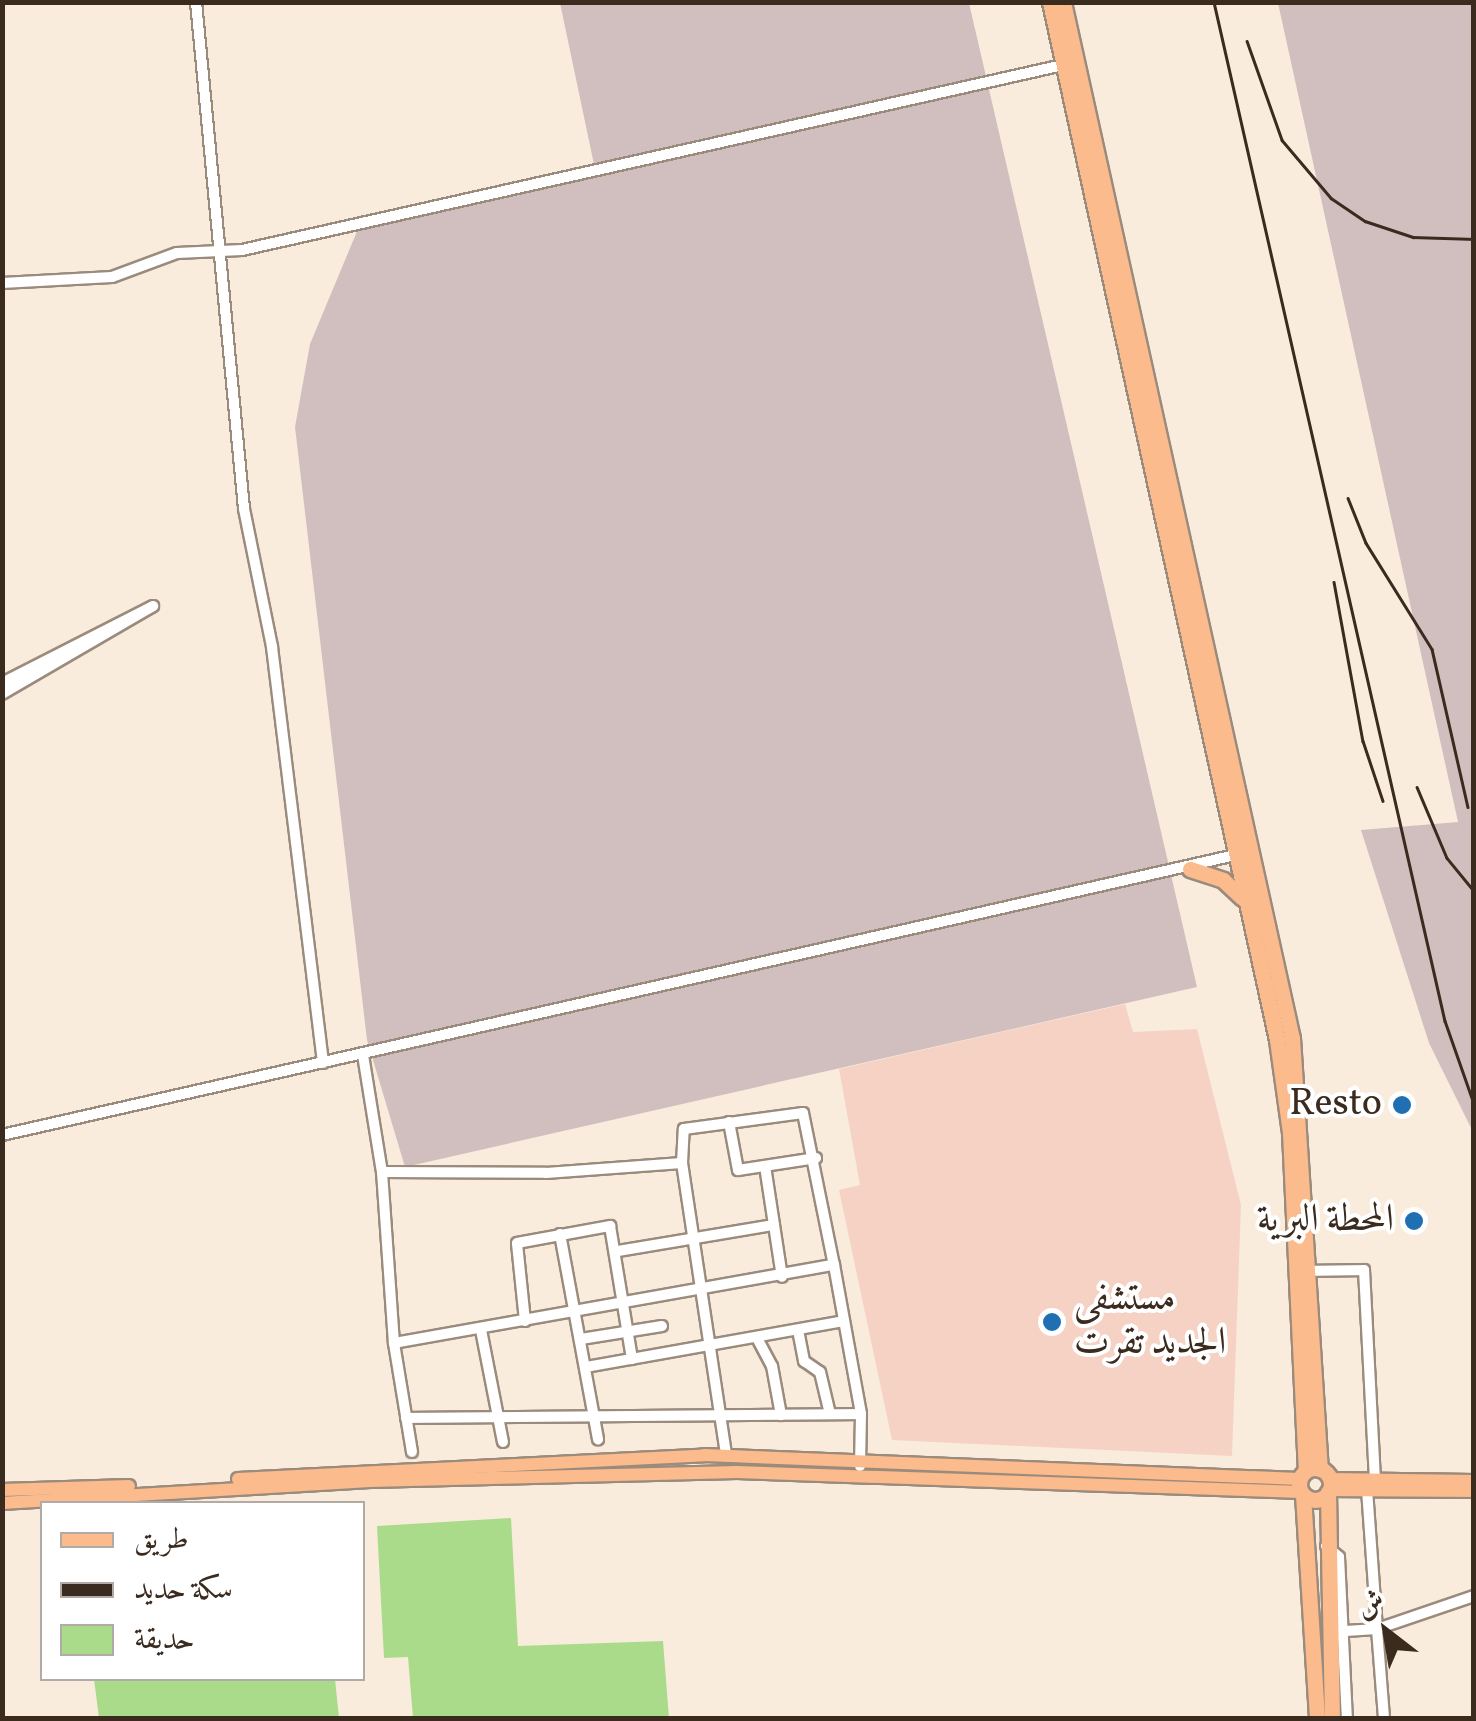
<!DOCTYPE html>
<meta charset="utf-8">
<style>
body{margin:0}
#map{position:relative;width:1476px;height:1721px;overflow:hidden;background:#f9ecdc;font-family:Vollkorn,Amiri,serif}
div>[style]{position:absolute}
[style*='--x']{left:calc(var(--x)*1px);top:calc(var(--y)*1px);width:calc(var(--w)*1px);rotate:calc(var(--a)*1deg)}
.built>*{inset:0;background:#f6d2c5}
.industrial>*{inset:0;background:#d1bfbf}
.green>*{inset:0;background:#aadb8a}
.roads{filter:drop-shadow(2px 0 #9a8b7d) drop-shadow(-2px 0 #9a8b7d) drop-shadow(0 2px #9a8b7d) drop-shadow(0 -2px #9a8b7d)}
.minor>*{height:10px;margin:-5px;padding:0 5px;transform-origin:5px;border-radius:5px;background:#fff}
.major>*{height:12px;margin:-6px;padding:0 6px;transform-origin:6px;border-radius:6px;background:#fbbb8c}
.highway>*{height:15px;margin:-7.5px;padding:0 7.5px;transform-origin:7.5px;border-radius:7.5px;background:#fbbb8c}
.highway>.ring{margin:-7.5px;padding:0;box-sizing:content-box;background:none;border:15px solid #fbbb8c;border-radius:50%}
.rail>*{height:2.5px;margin:-1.25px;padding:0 1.25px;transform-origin:1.25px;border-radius:1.25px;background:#3b2a1e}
.dots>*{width:28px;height:28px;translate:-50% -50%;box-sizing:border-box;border:5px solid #fff;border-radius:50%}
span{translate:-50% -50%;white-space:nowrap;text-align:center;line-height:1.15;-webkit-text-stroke:8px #fff;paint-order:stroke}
.poi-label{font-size:38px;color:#3b2a1e}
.right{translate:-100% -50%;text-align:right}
.left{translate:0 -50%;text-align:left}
.frame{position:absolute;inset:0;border:5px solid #3b2a1e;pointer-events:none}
.legend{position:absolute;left:40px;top:1501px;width:325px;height:180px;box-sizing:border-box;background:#fff;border:2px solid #b1aaa5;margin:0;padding:12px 18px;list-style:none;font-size:30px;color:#3b2a1e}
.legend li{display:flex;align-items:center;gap:20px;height:50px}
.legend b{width:50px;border:2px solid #b1aaa5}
.north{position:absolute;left:1336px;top:1581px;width:100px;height:100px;-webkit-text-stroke:8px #fff;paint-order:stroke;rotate:329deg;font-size:28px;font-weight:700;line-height:40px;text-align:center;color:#3b2a1e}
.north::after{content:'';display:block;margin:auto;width:35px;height:45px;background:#3b2a1e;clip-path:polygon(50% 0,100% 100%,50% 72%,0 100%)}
</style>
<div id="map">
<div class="built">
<div style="clip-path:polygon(1125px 1004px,1133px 1032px,1197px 1029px,1241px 1205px,1232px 1456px,892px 1440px,839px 1190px,860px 1185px,839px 1069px)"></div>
</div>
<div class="industrial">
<div style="clip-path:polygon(560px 3px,969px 3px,1197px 987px,405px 1167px,367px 1040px,295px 427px,310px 344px,358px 229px,596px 174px)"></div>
<div style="clip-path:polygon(1278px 3px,1473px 3px,1473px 1132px,1429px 1043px,1361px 830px,1458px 822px)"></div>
</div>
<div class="green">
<div style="clip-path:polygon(511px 1518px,518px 1646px,663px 1641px,669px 1718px,413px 1718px,408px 1657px,384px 1658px,377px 1526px)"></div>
<div style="clip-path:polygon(94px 1679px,335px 1679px,339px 1718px,99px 1718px)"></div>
</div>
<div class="roads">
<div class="minor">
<div style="--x:196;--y:2;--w:509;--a:84.59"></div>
<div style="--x:244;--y:509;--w:141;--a:78.5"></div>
<div style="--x:272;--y:647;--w:419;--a:83"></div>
<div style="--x:2;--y:283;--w:110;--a:-3.1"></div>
<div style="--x:112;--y:277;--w:69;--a:-20.3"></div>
<div style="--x:177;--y:253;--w:65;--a:-2.6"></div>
<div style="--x:242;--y:250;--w:842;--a:-12.7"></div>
<div style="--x:2;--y:683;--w:169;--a:-27"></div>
<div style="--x:2;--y:694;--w:175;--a:-30.2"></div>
<div style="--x:363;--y:1055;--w:119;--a:80.8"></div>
<div style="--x:382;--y:1172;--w:171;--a:86"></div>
<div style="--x:729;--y:1122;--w:49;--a:79.4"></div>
<div style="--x:738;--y:1170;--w:79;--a:-8.7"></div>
<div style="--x:2;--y:1135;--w:1269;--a:-12.79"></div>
<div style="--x:682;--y:1163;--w:34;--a:-87"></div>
<div style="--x:684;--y:1129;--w:120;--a:-7.7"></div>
<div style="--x:803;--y:1113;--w:155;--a:78.5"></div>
<div style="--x:765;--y:1166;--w:112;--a:81.3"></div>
<div style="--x:382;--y:1172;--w:164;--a:0.3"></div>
<div style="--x:546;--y:1173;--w:136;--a:-4.2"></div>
<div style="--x:682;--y:1163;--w:295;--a:81.4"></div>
<div style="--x:560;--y:1234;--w:209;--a:79.5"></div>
<div style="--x:618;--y:1251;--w:158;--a:-9.5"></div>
<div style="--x:1305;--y:1271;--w:59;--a:-1"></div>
<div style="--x:1364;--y:1270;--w:209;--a:87"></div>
<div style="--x:525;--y:1321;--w:78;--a:-95.9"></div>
<div style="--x:517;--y:1243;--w:95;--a:-10.4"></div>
<div style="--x:610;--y:1226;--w:135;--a:80.6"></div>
<div style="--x:481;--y:1330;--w:114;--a:78.9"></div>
<div style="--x:798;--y:1330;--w:32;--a:79"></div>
<div style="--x:804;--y:1361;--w:19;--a:35"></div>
<div style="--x:820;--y:1372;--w:43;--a:76.6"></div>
<div style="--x:757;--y:1338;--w:32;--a:62"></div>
<div style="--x:772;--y:1366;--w:50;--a:79.6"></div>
<div style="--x:581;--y:1339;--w:82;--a:-9.1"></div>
<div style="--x:586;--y:1367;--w:262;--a:-10.1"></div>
<div style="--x:406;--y:1418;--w:455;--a:-0.5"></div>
<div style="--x:412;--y:1452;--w:110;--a:-99.4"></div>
<div style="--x:394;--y:1343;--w:447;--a:-10.1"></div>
<div style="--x:834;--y:1265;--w:151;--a:79.7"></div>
<div style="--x:861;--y:1414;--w:52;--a:91.1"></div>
<div style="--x:1326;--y:1546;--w:17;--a:40"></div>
<div style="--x:1339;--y:1557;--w:161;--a:87.2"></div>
<div style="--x:1330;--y:1632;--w:47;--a:-3.7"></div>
<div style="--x:1377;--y:1629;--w:139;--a:-94.1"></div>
<div style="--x:1384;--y:1718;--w:89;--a:-94.5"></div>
<div style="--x:1377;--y:1629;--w:102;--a:-18.8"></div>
</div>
<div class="major">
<div style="--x:238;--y:1479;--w:467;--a:-2.9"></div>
<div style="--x:704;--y:1455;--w:596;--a:2.31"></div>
<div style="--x:1330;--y:1479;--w:144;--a:0.8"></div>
<div style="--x:2;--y:1490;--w:127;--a:-1.8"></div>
<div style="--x:1329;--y:1490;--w:145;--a:0.4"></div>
<div style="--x:2;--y:1503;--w:369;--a:-3.4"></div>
<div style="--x:370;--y:1481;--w:367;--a:-1.4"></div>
<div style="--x:737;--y:1472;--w:564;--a:2.03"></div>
</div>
<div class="highway">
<div style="--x:1050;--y:2;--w:1063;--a:77.66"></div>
<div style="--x:1277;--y:1040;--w:94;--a:82"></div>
<div style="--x:1290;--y:1133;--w:337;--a:87.3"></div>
<div style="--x:1063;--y:2;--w:1061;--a:77.54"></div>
<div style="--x:1292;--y:1038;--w:432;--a:86.3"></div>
<div style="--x:1190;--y:869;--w:35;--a:18"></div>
<div style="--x:1223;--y:880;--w:26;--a:43"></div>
<div class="ring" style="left:1299px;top:1468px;width:17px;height:17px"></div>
<div style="--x:1328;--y:1492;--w:226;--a:89"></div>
<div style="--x:1303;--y:1495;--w:223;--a:86.4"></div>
</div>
</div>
<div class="rail">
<div style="--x:1214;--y:2;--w:1045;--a:77.23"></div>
<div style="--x:1445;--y:1021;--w:88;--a:70.7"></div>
<div style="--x:1247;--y:41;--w:105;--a:70.5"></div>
<div style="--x:1282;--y:140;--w:76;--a:49.8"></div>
<div style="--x:1331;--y:198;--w:41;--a:34.1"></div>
<div style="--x:1365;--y:221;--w:51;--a:18.4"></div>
<div style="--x:1413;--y:237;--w:61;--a:1.9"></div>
<div style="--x:1348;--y:498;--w:48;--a:68.2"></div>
<div style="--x:1366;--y:543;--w:125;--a:58.1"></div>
<div style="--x:1432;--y:649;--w:162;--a:77.2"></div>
<div style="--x:1334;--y:582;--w:162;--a:79.7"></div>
<div style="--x:1363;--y:741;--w:63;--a:71.6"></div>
<div style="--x:1417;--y:787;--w:77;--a:67.1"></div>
<div style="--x:1447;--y:858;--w:43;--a:50.7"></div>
</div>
<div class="dots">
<div style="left:1402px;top:1105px;background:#1f6fb2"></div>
<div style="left:1414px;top:1221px;background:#1f6fb2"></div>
<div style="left:1052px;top:1322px;background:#1f6fb2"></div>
</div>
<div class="poi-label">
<span class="right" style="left:1382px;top:1105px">Resto</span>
<span class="right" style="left:1394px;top:1221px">المحطة البرية</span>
<span class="left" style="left:1074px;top:1322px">مستشفى<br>الجديد تقرت</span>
</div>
<div class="frame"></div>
<ul class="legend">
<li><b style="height:12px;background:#fbbb8c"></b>طريق</li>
<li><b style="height:12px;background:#3b2a1e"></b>سكة حديد</li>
<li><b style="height:28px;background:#aadb8a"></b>حديقة</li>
</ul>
<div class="north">ش</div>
</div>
